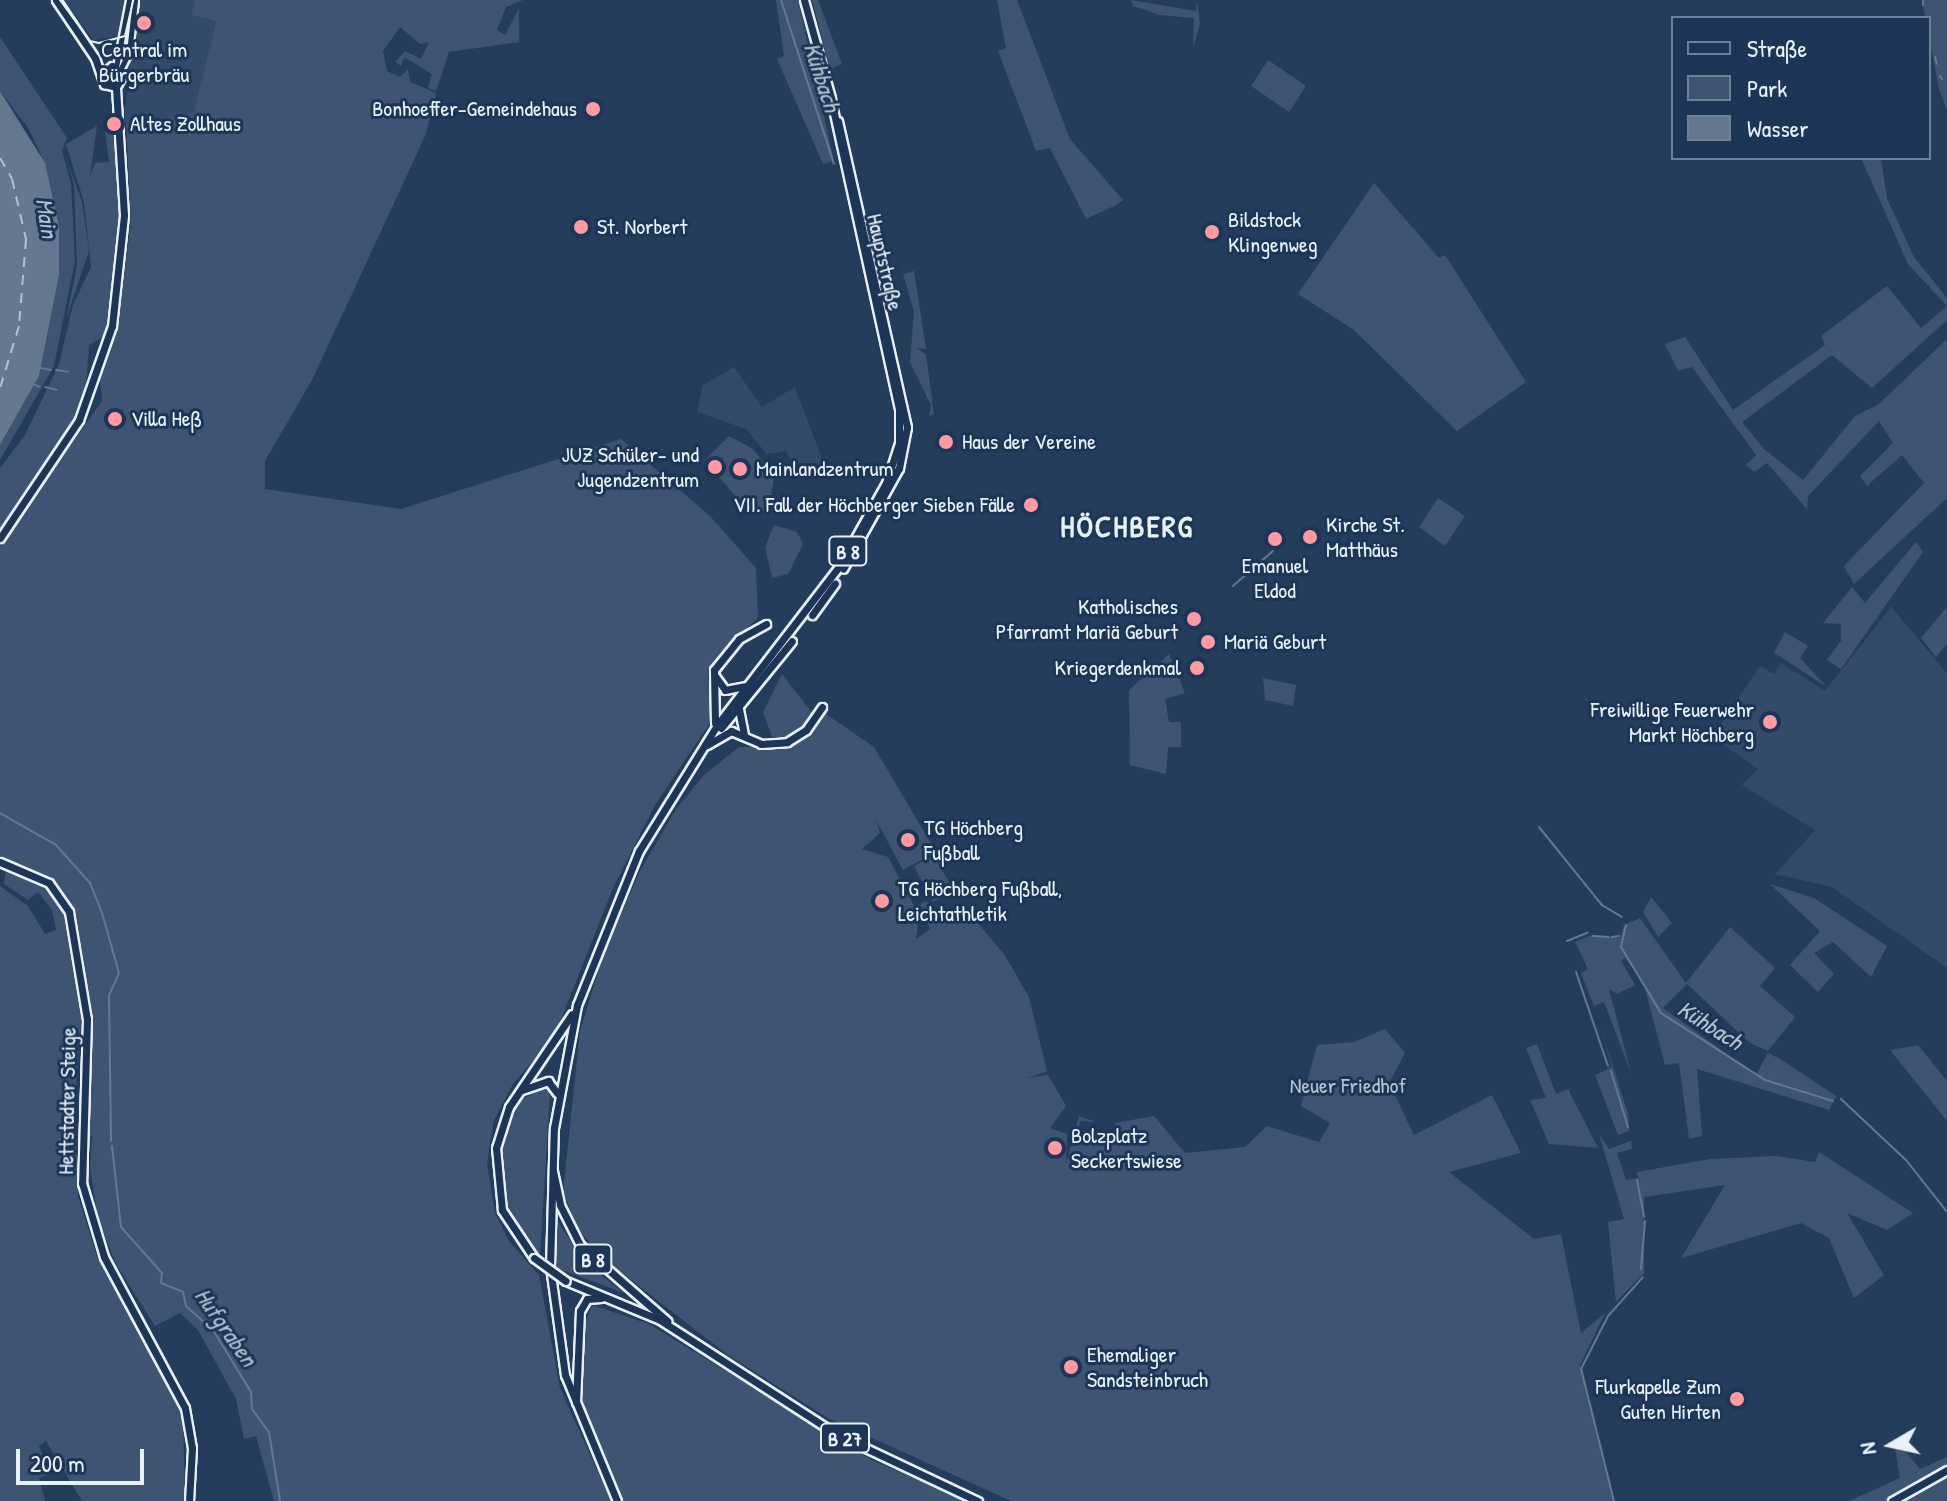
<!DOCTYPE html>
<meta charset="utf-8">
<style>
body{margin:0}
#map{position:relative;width:1947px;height:1501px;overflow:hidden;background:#253d5d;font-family:"Patrick Hand",sans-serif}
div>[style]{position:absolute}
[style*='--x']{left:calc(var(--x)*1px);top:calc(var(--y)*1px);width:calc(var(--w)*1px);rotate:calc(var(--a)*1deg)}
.built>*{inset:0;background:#334a68}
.green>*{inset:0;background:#3e5472}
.water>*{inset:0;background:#657890}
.stream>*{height:2px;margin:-1px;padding:0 1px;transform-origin:1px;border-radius:1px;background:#657890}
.ferry>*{height:2px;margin-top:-1px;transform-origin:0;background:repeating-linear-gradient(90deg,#b4c1ce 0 10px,transparent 0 18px)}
.roads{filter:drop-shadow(2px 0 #e8f1f8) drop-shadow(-2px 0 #e8f1f8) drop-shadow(0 2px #e8f1f8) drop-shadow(0 -2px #e8f1f8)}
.minor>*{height:5px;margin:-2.5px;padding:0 2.5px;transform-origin:2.5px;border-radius:2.5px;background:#1d3557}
.major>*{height:7px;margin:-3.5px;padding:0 3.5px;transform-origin:3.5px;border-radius:3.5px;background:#1d3557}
.tram>*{height:2px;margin:-1px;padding:0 1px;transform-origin:1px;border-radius:1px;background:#e8f1f8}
.bridges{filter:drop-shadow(2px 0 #e8f1f8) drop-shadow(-2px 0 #e8f1f8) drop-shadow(0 2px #e8f1f8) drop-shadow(0 -2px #e8f1f8)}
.major-bridge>*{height:7px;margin:-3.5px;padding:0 3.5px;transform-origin:3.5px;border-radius:3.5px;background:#1d3557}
.dots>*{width:22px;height:22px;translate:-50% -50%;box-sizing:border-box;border:4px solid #1d3557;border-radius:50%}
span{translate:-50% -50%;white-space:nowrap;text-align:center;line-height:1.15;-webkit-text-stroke:6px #1d3557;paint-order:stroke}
.shield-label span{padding:2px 6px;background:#1d3557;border:2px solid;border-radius:6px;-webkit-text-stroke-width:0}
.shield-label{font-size:20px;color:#e8f1f8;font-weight:700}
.poi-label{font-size:22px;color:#e8f1f8}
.right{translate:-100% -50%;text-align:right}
.left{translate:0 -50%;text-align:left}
.street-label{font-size:22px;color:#e8f1f8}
.park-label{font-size:22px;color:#b5c2d0}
.water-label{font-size:24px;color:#b4c1ce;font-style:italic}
.district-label{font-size:30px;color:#e8f1f8;font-weight:700;letter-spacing:2px}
.legend{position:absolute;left:1671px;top:16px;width:260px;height:144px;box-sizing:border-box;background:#1d3557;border:2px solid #6e8097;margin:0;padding:10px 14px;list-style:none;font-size:24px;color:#e8f1f8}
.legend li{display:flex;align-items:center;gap:16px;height:40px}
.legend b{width:40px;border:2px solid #6e8097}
.north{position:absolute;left:1851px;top:1405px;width:80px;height:80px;-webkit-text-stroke:6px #1d3557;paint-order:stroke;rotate:261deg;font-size:22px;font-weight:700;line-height:32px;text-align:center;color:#e8f1f8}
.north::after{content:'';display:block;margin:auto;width:28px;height:36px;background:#e8f1f8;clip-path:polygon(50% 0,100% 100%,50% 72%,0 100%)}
.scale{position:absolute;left:16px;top:1449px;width:128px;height:36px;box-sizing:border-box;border:4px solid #e8f1f8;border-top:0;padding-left:10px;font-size:24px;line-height:28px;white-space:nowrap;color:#e8f1f8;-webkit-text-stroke:6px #1d3557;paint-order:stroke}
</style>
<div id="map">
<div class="built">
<div style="clip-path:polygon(64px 0,125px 0,122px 35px,93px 40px)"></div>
<div style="clip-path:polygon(137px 0,195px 0,193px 15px,216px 21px,193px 113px,168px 117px,161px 130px,124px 123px)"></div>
<div style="clip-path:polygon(734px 367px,762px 407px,795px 387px,824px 464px,800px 479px,786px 451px,767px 454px,746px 429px,697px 412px,703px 385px)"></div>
<div style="clip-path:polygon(1891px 607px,1947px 673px,1947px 968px,1832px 887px,1775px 874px,1815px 830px,1742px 785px,1758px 769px,1712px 737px,1760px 666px,1774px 674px,1781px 663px,1825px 691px)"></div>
</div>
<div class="green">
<div style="clip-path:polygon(195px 0,523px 0,506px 7px,497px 30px,505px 35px,519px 8px,519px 42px,449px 52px,436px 91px,428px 88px,432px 74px,404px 57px,401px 66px,395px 62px,405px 51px,421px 59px,429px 42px,420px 44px,400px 27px,383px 51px,387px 71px,400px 77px,408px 69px,410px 82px,436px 93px,426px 134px,312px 380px,265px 461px,265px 489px,401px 509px,621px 439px,710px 516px,756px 568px,758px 617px,708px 669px,710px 723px,655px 805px,613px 888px,555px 1035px,513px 1084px,494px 1120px,487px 1163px,495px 1213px,509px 1241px,539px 1275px,560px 1388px,611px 1501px,274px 1501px,256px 1436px,244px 1439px,236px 1399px,198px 1330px,180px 1313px,155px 1326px,116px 1264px,98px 1218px,90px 1168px,92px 1136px,86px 1135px,91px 1011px,78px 928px,60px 888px,0 858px,0 547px,102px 401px,100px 377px,120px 310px,131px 221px,126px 123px,161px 130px,167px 117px,193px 113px,216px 21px,192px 15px)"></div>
<div style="clip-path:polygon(776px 0,798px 0,834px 161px,823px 164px,777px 59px,784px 56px)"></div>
<div style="clip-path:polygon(812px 0,818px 0,842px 64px,830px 69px)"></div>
<div style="clip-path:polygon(997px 0,1017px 0,1070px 139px,1123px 200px,1116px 205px,1086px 219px,1050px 148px,1036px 151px,998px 51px,1006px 48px)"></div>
<div style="clip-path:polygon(1131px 0,1196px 11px,1197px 0,1200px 24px,1193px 48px,1194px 18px,1160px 15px,1133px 6px)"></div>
<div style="clip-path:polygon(1922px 0,1947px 0,1947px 110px,1939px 89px)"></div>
<div style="clip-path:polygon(0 37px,67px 138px,62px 151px,71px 184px,75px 261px,54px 366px,0 460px,0 445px,39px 376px,59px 275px,59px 226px,45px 164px,29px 129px,0 91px)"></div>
<div style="clip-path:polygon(1268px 60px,1306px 86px,1289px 112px,1251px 86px)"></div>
<div style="clip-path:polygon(97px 126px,90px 176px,95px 163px,109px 162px,105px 130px,116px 129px,119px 160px,120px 216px,105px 336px,89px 345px,85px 397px,68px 431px,0 531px,0 468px,25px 435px,59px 364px,73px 305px,91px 267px,84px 202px,66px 144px)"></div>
<div style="clip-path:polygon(64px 152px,82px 202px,89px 251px,66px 319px,77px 266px,74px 184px)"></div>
<div style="clip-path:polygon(1861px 158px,1881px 158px,1887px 199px,1914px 257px,1947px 298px,1947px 320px,1872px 388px,1832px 355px,1742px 422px,1764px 449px,1803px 480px,1855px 416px,1879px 404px,1947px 339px,1947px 498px,1854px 584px,1844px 566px,1924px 483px,1902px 455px,1867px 486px,1860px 476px,1893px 443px,1879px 421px,1808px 496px,1807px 509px,1767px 463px,1754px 472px,1746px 465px,1756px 455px,1692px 367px,1678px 371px,1665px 344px,1685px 337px,1733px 410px,1825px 345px,1821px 336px,1887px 286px,1921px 328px,1947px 306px,1908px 264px)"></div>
<div style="clip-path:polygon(1374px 183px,1439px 258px,1445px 255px,1526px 382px,1457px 431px,1354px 330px,1298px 294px)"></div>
<div style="clip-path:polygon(914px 271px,926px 349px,917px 348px,926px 355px,934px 414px,929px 416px,931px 405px,910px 362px,914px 311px,903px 274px)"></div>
<div style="clip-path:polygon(729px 436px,753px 449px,774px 476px,769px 511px,750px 514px,705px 460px)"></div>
<div style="clip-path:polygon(1438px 498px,1465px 516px,1445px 546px,1419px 527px)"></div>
<div style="clip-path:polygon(774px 525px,797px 532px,803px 544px,788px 574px,772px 578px,765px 547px)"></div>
<div style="clip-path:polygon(1916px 542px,1923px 552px,1841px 669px,1827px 660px,1841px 641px,1841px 624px,1823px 623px,1852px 587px,1865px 603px)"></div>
<div style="clip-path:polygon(1947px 607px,1947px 644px,1936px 657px,1921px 638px)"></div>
<div style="clip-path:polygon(1785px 632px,1808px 646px,1800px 658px,1827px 687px,1774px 653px)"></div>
<div style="clip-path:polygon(1169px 654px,1185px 693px,1165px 699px,1169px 722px,1181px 722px,1181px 747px,1168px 747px,1166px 774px,1130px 765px,1129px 690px)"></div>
<div style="clip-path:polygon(782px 674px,813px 714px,795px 736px,774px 742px,763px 712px)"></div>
<div style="clip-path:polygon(1263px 678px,1296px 685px,1293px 706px,1265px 700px)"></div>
<div style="clip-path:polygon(823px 712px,874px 747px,936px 852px,903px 870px,876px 820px,880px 833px,862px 849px,888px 857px,919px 915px,916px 939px,901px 950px,930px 929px,920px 904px,926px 901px,945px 919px,964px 907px,1004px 954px,1029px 997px,1047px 1071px,1028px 1078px,1048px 1075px,1066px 1106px,1050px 1128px,1067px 1134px,1066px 1164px,1079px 1116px,1096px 1122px,1080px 1121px,1078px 1132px,1115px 1132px,1115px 1123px,1154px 1116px,1185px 1153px,1245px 1147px,1267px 1126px,1319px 1142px,1330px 1123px,1301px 1106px,1317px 1045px,1354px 1042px,1385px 1029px,1405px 1053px,1389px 1083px,1414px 1135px,1492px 1095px,1521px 1153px,1449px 1172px,1534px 1239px,1561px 1234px,1581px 1333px,1605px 1313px,1580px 1365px,1614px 1501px,1011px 1501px,828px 1418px,728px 1355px,599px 1255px,577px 1227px,563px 1192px,580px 1031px,602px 959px,639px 873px,676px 809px,704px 775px,739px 747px,789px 747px)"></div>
<div style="clip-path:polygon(934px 855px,954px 891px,933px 902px,914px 866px)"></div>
<div style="clip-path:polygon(6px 869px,45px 885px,65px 909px,82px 1011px,75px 1103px,78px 1196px,96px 1253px,183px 1417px,185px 1501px,82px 1501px,46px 1441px,39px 1446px,50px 1474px,39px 1478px,45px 1501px,0 1501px,0 886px,28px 906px,45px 934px,56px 930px,52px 910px,38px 892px,28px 900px,4px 884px)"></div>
<div style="clip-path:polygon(1770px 884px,1814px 898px,1887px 946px,1871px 977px,1833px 942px,1814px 953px,1834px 974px,1818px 992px,1790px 965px,1820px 931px)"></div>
<div style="clip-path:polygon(1651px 897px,1672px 923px,1658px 937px,1643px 912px)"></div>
<div style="clip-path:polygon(1640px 918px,1686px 983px,1730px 927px,1775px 968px,1760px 986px,1795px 1017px,1768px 1051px,1750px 1043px,1687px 984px,1663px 1008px,1756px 1075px,1768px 1053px,1782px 1060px,1836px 1096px,1829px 1110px,1697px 1069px,1702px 1136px,1689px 1139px,1679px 1063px,1665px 1065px,1643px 981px,1625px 958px,1621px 961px,1635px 985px,1617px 994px,1609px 989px,1631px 1073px,1604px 1002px,1594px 1006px,1581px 973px,1588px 969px,1575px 942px,1592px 935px,1620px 938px,1624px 925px)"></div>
<div style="clip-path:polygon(1600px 1026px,1628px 1114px,1629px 1131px,1618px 1135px,1595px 1075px,1612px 1067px)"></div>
<div style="clip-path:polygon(1537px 1044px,1556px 1094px,1568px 1089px,1598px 1148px,1549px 1144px,1530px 1100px,1546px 1098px,1526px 1048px)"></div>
<div style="clip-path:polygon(1918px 1045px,1947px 1081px,1947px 1121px,1890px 1050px)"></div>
<div style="clip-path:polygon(544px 1087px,550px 1093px,540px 1256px,504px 1211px,500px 1165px,503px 1135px,519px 1101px)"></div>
<div style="clip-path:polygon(1599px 1134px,1609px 1149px,1631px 1141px,1632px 1149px,1617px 1153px,1626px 1180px,1638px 1178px,1637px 1172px,1710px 1159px,1776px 1156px,1815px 1162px,1819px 1152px,1913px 1213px,1887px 1230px,1847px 1213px,1884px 1275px,1854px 1298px,1829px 1238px,1801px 1223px,1681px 1258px,1725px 1185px,1644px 1197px,1644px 1273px,1616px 1302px,1608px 1222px,1624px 1219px)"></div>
<div style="clip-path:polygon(556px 1219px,585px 1263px,624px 1293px,557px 1268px)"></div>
<div style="clip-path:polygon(592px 1305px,649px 1324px,872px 1460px,968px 1501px,623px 1501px,586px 1416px,579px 1380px,582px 1333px)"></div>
<div style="clip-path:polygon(1893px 1436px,1920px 1469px,1947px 1457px,1947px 1468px,1885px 1501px,1849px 1501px,1900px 1478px)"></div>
<div style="clip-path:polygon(1947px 1475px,1947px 1501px,1901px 1501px,1911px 1496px)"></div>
</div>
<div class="water">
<div style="clip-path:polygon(0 91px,45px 163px,59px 226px,59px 275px,39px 376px,0 445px)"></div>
</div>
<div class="stream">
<div style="--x:781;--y:0;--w:172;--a:72.1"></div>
<div style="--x:1923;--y:5;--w:5;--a:-90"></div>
<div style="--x:1935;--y:57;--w:7;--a:74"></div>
<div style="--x:1940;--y:76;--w:4;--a:56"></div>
<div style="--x:41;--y:368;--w:10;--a:11"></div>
<div style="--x:56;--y:370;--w:12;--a:9"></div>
<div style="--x:35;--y:385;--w:5;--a:22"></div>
<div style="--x:45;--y:387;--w:12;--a:14"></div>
<div style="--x:1233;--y:586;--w:53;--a:-41.2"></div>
<div style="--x:0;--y:813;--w:64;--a:29.7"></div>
<div style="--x:56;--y:845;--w:51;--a:48.2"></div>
<div style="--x:90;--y:883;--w:32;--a:68"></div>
<div style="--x:102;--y:913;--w:62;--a:74.2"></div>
<div style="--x:119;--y:973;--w:24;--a:114"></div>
<div style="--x:109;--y:995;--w:146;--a:89.2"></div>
<div style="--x:1539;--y:827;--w:100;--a:51.1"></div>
<div style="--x:1602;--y:905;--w:23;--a:31"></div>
<div style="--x:1626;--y:925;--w:23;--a:103"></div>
<div style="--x:1621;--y:947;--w:77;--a:58.8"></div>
<div style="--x:1661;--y:1013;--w:124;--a:32.8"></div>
<div style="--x:1765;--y:1080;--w:71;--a:17.2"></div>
<div style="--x:1593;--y:936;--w:16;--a:4"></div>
<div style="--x:1612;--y:937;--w:7;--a:-8"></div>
<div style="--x:1567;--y:941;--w:22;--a:-22"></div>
<div style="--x:1576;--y:972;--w:99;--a:71.2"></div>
<div style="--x:1611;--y:1071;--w:59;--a:73.1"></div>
<div style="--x:1841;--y:1099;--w:89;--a:43.2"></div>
<div style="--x:1906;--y:1160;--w:66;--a:51.7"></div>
<div style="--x:112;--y:1146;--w:81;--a:83.7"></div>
<div style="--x:121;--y:1227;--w:62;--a:48.3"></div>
<div style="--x:162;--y:1273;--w:10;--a:96"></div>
<div style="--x:161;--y:1283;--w:24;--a:22"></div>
<div style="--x:183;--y:1292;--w:14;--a:78"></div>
<div style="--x:186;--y:1306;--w:36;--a:42"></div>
<div style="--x:213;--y:1330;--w:73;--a:58.5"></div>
<div style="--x:251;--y:1392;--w:17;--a:87"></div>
<div style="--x:252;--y:1409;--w:29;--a:54"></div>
<div style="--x:269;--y:1432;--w:70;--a:80.9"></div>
<div style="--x:1637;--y:1180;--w:37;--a:79"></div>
<div style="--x:1641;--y:1269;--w:48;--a:-85.2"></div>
<div style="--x:1614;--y:1501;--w:136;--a:-104"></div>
<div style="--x:1581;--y:1369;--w:59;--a:-63"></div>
<div style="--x:1608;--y:1316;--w:52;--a:-48.1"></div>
</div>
<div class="ferry">
<div style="--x:0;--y:158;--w:24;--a:60"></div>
<div style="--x:12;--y:179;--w:62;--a:76.9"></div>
<div style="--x:26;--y:239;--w:87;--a:94.6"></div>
<div style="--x:19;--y:326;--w:65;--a:107"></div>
</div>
<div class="roads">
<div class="minor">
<div style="--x:116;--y:67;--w:68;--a:-79"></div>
<div style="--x:120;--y:70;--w:20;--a:-63"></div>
<div style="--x:129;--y:52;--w:52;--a:-83.4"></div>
</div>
<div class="major">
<div style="--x:56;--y:0;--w:70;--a:56.1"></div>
<div style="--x:95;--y:58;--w:28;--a:71"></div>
<div style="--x:104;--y:84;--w:12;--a:14"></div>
<div style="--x:804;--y:0;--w:102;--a:74.6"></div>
<div style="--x:838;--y:121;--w:314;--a:77.3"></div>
<div style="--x:907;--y:427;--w:42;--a:101"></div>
<div style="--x:899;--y:468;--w:115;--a:119"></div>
<div style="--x:0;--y:538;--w:142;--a:-56.2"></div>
<div style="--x:79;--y:420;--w:100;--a:-70.7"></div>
<div style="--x:112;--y:326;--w:112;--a:-83.8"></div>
<div style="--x:124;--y:215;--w:128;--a:-93.6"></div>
<div style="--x:116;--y:87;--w:13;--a:-61"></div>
<div style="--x:122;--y:76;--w:14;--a:-135"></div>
<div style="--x:112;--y:66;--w:13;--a:141"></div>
<div style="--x:812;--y:615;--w:39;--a:-54"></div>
<div style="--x:715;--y:676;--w:17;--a:54"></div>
<div style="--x:725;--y:690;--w:20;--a:-11"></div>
<div style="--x:739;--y:709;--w:25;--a:79"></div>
<div style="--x:715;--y:723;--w:53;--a:-91.1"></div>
<div style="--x:714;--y:670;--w:40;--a:-51"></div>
<div style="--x:739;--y:639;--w:31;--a:-29"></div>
<div style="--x:721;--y:728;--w:112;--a:-50.8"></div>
<div style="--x:707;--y:745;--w:28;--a:-30"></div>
<div style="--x:731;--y:731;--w:33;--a:23"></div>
<div style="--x:761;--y:744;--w:26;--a:-4"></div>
<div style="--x:787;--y:742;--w:22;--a:-32"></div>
<div style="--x:806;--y:730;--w:28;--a:-55"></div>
<div style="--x:0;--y:862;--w:53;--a:23.2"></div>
<div style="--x:49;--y:883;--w:35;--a:55"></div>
<div style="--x:69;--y:912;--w:109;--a:80.5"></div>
<div style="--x:87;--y:1019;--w:164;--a:91.7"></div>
<div style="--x:82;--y:1183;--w:77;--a:73.4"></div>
<div style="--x:104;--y:1257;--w:171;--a:61.8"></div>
<div style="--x:185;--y:1408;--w:41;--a:80.1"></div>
<div style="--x:192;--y:1448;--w:53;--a:93.2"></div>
<div style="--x:522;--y:1090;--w:28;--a:-19"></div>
<div style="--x:548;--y:1081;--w:15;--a:53"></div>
<div style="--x:553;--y:1171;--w:35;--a:78"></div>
<div style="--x:560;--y:1205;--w:45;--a:63.4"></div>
<div style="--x:580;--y:1245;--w:116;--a:41.1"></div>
<div style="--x:534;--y:1258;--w:58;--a:-123.7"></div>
<div style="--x:502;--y:1210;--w:62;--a:-95.5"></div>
<div style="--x:496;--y:1148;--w:43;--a:-72.4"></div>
<div style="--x:509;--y:1107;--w:112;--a:-55.9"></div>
<div style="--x:566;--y:1281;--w:102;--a:22.5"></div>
<div style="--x:660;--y:1320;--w:210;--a:32.9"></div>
<div style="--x:836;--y:1434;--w:157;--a:25.3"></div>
<div style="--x:576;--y:1402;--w:91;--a:-87.5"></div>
<div style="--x:580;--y:1311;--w:14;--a:-60"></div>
<div style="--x:587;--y:1299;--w:14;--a:-4"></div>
<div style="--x:617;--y:1501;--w:136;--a:-112.4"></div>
<div style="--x:565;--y:1375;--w:109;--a:-97.9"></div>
<div style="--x:550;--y:1267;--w:139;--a:-88.4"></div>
<div style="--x:554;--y:1128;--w:125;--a:-79.4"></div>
<div style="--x:577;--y:1005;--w:166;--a:-68.1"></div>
<div style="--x:639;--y:851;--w:148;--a:-58.2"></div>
<div style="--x:717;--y:725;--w:202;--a:-52.4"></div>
<div style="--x:840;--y:565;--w:94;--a:-60.7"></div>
<div style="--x:886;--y:483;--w:42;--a:-72"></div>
<div style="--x:899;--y:443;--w:34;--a:-90"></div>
<div style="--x:899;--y:409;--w:322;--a:-102.4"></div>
<div style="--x:1892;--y:1501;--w:63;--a:-29.4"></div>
</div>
</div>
<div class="tram">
<div style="--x:60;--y:0;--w:51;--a:53.8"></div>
<div style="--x:90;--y:41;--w:9;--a:13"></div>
<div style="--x:99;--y:43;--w:27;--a:-15"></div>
<div style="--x:125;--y:36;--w:37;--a:-77"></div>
</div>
<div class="bridges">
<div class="major-bridge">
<div style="--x:534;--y:1258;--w:39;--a:36"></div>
</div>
</div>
<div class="dots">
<div style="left:144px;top:23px;background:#ff9aa2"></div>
<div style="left:593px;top:109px;background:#ff9aa2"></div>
<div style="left:114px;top:124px;background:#ff9aa2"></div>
<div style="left:581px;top:227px;background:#ff9aa2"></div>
<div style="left:1212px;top:232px;background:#ff9aa2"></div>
<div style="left:115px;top:419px;background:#ff9aa2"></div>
<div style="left:946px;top:442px;background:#ff9aa2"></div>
<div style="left:715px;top:467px;background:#ff9aa2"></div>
<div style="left:740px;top:469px;background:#ff9aa2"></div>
<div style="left:1031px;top:505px;background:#ff9aa2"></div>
<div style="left:1310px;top:537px;background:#ff9aa2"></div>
<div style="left:1275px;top:539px;background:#ff9aa2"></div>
<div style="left:1194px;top:619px;background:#ff9aa2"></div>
<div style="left:1208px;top:642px;background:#ff9aa2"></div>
<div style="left:1197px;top:668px;background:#ff9aa2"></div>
<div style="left:1770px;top:722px;background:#ff9aa2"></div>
<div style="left:908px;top:840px;background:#ff9aa2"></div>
<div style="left:882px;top:901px;background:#ff9aa2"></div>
<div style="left:1055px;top:1148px;background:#ff9aa2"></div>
<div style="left:1071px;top:1367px;background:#ff9aa2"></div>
<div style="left:1737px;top:1399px;background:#ff9aa2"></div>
</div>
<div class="shield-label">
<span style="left:848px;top:551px">B 8</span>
<span style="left:593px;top:1259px">B 8</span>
<span style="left:845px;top:1438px">B 27</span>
</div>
<div class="poi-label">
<span style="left:144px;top:62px">Central im<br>Bürgerbräu</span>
<span class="right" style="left:577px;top:109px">Bonhoeffer-Gemeindehaus</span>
<span class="left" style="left:130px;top:124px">Altes Zollhaus</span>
<span class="left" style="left:1228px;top:232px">Bildstock<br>Klingenweg</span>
<span class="left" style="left:597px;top:227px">St. Norbert</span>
<span class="left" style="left:131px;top:419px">Villa Heß</span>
<span class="left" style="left:962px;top:442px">Haus der Vereine</span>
<span class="right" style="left:699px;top:467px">JUZ Schüler- und<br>Jugendzentrum</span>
<span class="left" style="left:756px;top:469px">Mainlandzentrum</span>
<span class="right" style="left:1015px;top:505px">VII. Fall der Höchberger Sieben Fälle</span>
<span class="left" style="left:1326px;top:537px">Kirche St.<br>Matthäus</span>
<span style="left:1275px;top:578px">Emanuel<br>Eldod</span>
<span class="right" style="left:1178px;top:619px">Katholisches<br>Pfarramt Mariä Geburt</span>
<span class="left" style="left:1224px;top:642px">Mariä Geburt</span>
<span class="right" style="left:1181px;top:668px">Kriegerdenkmal</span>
<span class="right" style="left:1754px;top:722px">Freiwillige Feuerwehr<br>Markt Höchberg</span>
<span class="left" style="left:924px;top:840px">TG Höchberg<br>Fußball</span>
<span class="left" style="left:898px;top:901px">TG Höchberg Fußball,<br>Leichtathletik</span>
<span class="left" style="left:1071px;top:1148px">Bolzplatz<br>Seckertswiese</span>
<span class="left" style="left:1087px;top:1367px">Ehemaliger<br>Sandsteinbruch</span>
<span class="right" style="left:1721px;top:1399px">Flurkapelle Zum<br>Guten Hirten</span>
</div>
<div class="street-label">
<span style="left:885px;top:262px;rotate:77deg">Hauptstraße</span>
<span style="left:67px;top:1101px;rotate:-89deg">Hettstadter Steige</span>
</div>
<div class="park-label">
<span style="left:1348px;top:1086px">Neuer Friedhof</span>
</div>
<div class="water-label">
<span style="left:822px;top:77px;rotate:72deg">Kühbach</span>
<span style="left:47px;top:218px;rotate:81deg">Main</span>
<span style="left:1710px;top:1025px;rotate:32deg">Kühbach</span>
<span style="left:226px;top:1327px;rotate:55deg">Hufgraben</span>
</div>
<div class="district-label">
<span style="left:1127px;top:526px">HÖCHBERG</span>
</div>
<ul class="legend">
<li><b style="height:10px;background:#1d3557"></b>Straße</li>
<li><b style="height:22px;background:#3e5472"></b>Park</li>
<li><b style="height:22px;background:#657890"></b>Wasser</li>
</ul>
<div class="north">N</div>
<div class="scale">200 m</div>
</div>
